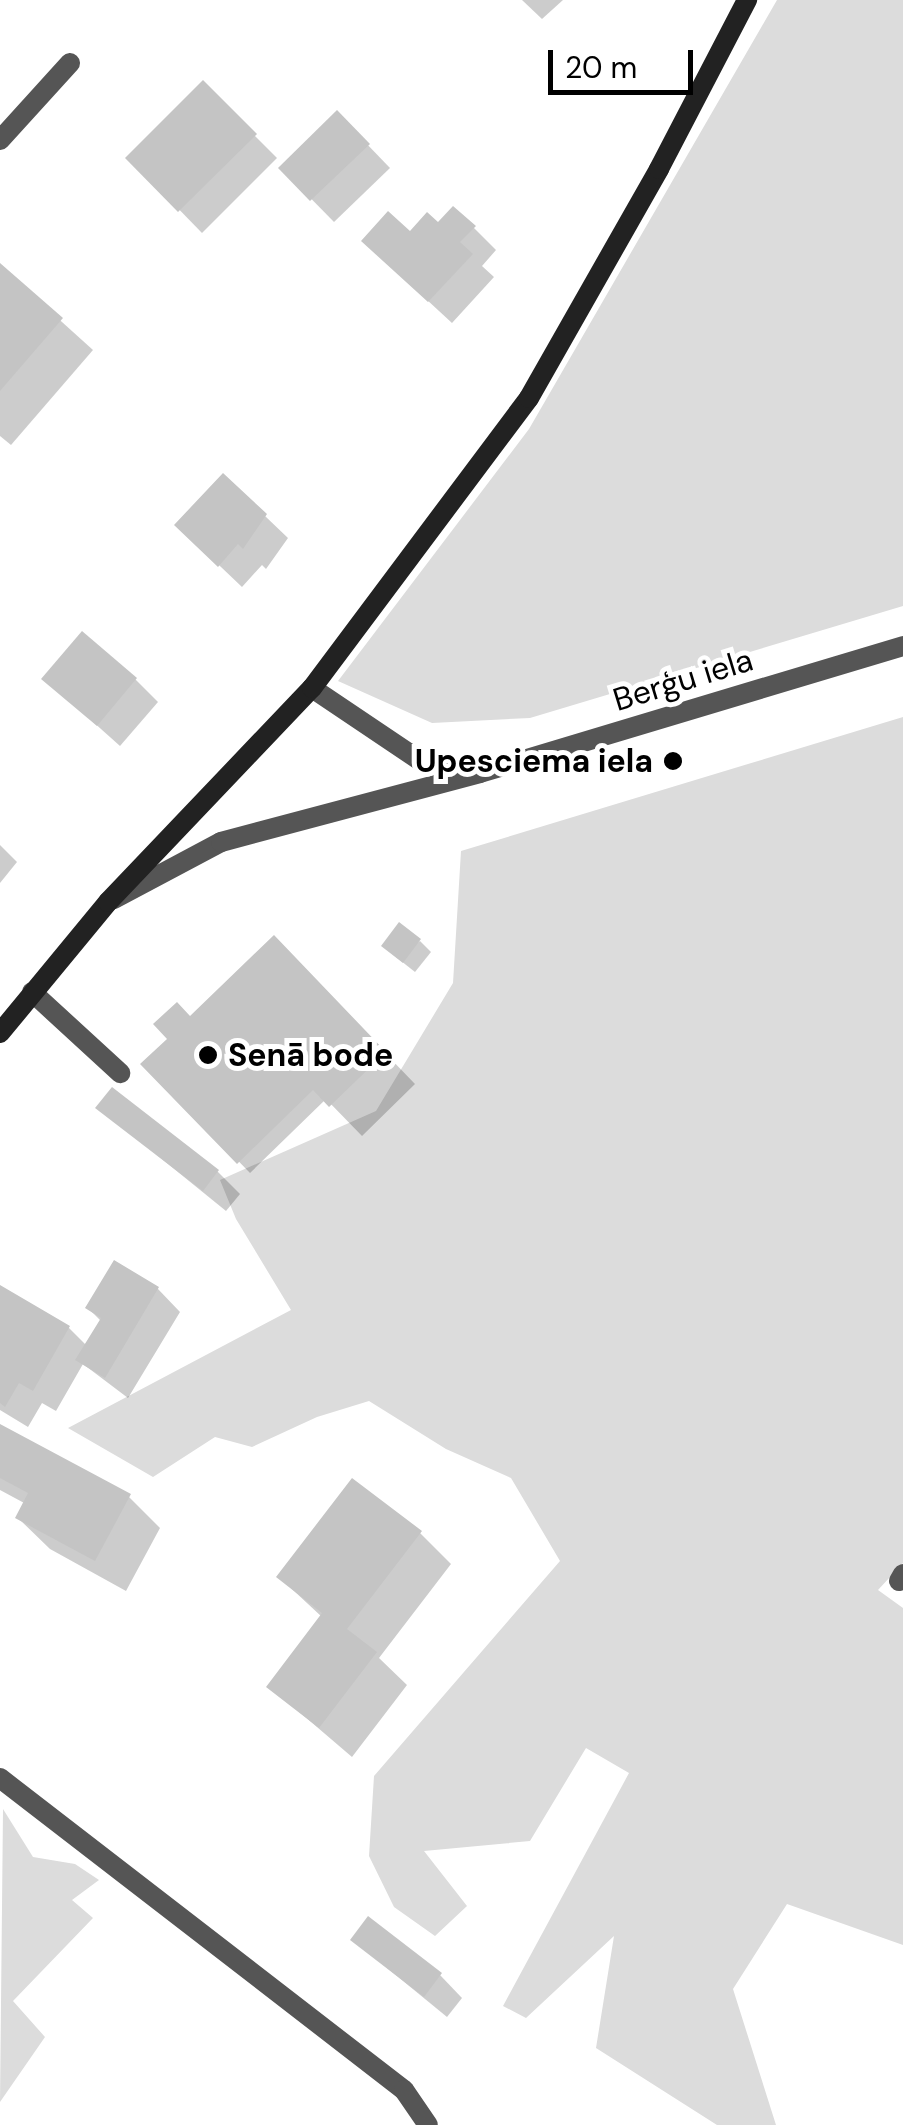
<!DOCTYPE html>
<meta charset="utf-8">
<style>
body{margin:0}
#map{position:relative;width:903px;height:2125px;overflow:hidden;background:#fff;font-family:"DM Sans",sans-serif}
div>[style]{position:absolute}
[style*='--x']{left:calc(var(--x)*1px);top:calc(var(--y)*1px);width:calc(var(--w)*1px);rotate:calc(var(--a)*1deg)}
.green>*{inset:0;background:#dcdcdc}
.shadow>*{inset:0;background:#0003}
.building>*{inset:0;background:#c4c4c4}
.service>*{height:20px;margin:-10px;padding:0 10px;transform-origin:10px;border-radius:10px;background:#555}
.minor>*{height:20px;margin:-10px;padding:0 10px;transform-origin:10px;border-radius:10px;background:#555}
.tertiary>*{height:20px;margin:-10px;padding:0 10px;transform-origin:10px;border-radius:10px;background:#555}
.secondary>*{height:20px;margin:-10px;padding:0 10px;transform-origin:10px;border-radius:10px;background:#222}
.dots>*{width:28px;height:28px;translate:-50% -50%;box-sizing:border-box;border:5px solid #fff;border-radius:50%}
span{translate:-50% -50%;white-space:nowrap;text-align:center;line-height:1.15;-webkit-text-stroke:10px #fff;paint-order:stroke}
.street-label{font-size:32px;color:#000}
.poi-label{font-size:32px;color:#000;font-weight:700}
.right{translate:-100% -50%;text-align:right}
.left{translate:0 -50%;text-align:left}
.scale{position:absolute;left:548px;top:50px;width:145px;height:45px;box-sizing:border-box;border:5px solid #000;border-top:0;padding-left:12px;font-size:30px;line-height:35px;white-space:nowrap;color:#000;-webkit-text-stroke:8px #fff;paint-order:stroke}
</style>
<div id="map">
<div class="green">
<div style="clip-path:polygon(777px 0,903px 0,903px 606px,530px 718px,432px 723px,338px 681px,529px 429px)"></div>
<div style="clip-path:polygon(903px 717px,903px 1563px,878px 1590px,903px 1608px,903px 1945px,787px 1904px,733px 1989px,776px 2125px,717px 2125px,596px 2048px,614px 1936px,526px 2018px,503px 2006px,629px 1773px,586px 1748px,530px 1841px,424px 1851px,467px 1906px,435px 1936px,394px 1907px,369px 1856px,374px 1776px,560px 1561px,511px 1478px,446px 1449px,369px 1401px,317px 1417px,252px 1447px,215px 1437px,153px 1477px,68px 1428px,291px 1310px,236px 1219px,220px 1180px,376px 1111px,453px 983px,461px 851px)"></div>
<div style="clip-path:polygon(3px 1809px,33px 1857px,75px 1864px,99px 1880px,72px 1900px,93px 1918px,13px 2001px,45px 2037px,0 2102px)"></div>
</div>
<div class="shadow">
<div style="clip-path:polygon(522px 0,563px 0,542px 19px)"></div>
<div style="clip-path:polygon(203px 84px,277px 158px,202px 233px,129px 158px)"></div>
<div style="clip-path:polygon(337px 113px,390px 168px,334px 222px,281px 168px)"></div>
<div style="clip-path:polygon(439px 225px,474px 228px,496px 250px,482px 266px,494px 277px,452px 323px,387px 263px)"></div>
<div style="clip-path:polygon(0 266px,93px 350px,11px 445px,0 436px)"></div>
<div style="clip-path:polygon(265px 516px,288px 538px,266px 569px,262px 565px,242px 587px,200px 547px)"></div>
<div style="clip-path:polygon(45px 679px,135px 679px,158px 702px,120px 746px)"></div>
<div style="clip-path:polygon(0 845px,17px 862px,0 883px)"></div>
<div style="clip-path:polygon(420px 941px,431px 952px,415px 972px,396px 957px)"></div>
<div style="clip-path:polygon(305px 970px,415px 1084px,362px 1136px,326px 1099px,250px 1173px,144px 1064px,190px 1019px)"></div>
<div style="clip-path:polygon(99px 1108px,218px 1172px,240px 1194px,226px 1211px)"></div>
<div style="clip-path:polygon(114px 1263px,158px 1289px,180px 1312px,128px 1398px,83px 1364px,56px 1411px,42px 1403px,28px 1427px,0 1410px,0 1288px,69px 1328px,87px 1346px,101px 1321px,88px 1308px)"></div>
<div style="clip-path:polygon(0 1427px,129px 1497px,160px 1528px,126px 1591px,50px 1549px,18px 1518px,26px 1504px,0 1490px)"></div>
<div style="clip-path:polygon(420px 1533px,451px 1564px,379px 1658px,407px 1685px,352px 1757px,269px 1686px,322px 1617px,279px 1577px)"></div>
<div style="clip-path:polygon(353px 1940px,440px 1975px,462px 1998px,447px 2017px)"></div>
</div>
<div class="building">
<div style="clip-path:polygon(203px 80px,257px 134px,178px 212px,125px 158px)"></div>
<div style="clip-path:polygon(337px 110px,370px 144px,310px 201px,278px 168px)"></div>
<div style="clip-path:polygon(453px 206px,476px 226px,460px 242px,473px 254px,428px 302px,361px 241px,388px 211px,410px 231px,427px 212px,438px 222px)"></div>
<div style="clip-path:polygon(0 263px,63px 318px,0 391px)"></div>
<div style="clip-path:polygon(223px 473px,267px 514px,243px 549px,238px 544px,218px 567px,174px 525px)"></div>
<div style="clip-path:polygon(82px 631px,137px 678px,97px 726px,41px 679px)"></div>
<div style="clip-path:polygon(399px 922px,421px 939px,403px 963px,381px 946px)"></div>
<div style="clip-path:polygon(274px 935px,386px 1052px,329px 1107px,313px 1090px,237px 1164px,140px 1064px,167px 1039px,153px 1024px,177px 1002px,190px 1016px)"></div>
<div style="clip-path:polygon(112px 1087px,219px 1170px,203px 1191px,95px 1108px)"></div>
<div style="clip-path:polygon(114px 1260px,159px 1287px,105px 1378px,75px 1360px,101px 1318px,85px 1308px)"></div>
<div style="clip-path:polygon(0 1285px,70px 1326px,33px 1391px,19px 1383px,5px 1407px,0 1403px)"></div>
<div style="clip-path:polygon(0 1424px,131px 1494px,95px 1561px,15px 1518px,28px 1493px,0 1478px)"></div>
<div style="clip-path:polygon(352px 1478px,422px 1531px,347px 1629px,377px 1652px,319px 1728px,266px 1687px,322px 1613px,276px 1577px)"></div>
<div style="clip-path:polygon(368px 1916px,442px 1973px,424px 1997px,350px 1940px)"></div>
</div>
<div class="service">
<div style="--x:32;--y:992;--w:120;--a:42.6"></div>
<div style="--x:0;--y:1778;--w:510;--a:37.68"></div>
<div style="--x:404;--y:2090;--w:42;--a:55.6"></div>
</div>
<div class="minor">
<div style="--x:0;--y:140;--w:104;--a:-47.7"></div>
<div style="--x:899;--y:1581;--w:8;--a:-60"></div>
</div>
<div class="tertiary">
<div style="--x:312;--y:688;--w:129;--a:33.9"></div>
<div style="--x:419;--y:760;--w:55;--a:12.5"></div>
<div style="--x:114;--y:899;--w:121;--a:-28"></div>
<div style="--x:221;--y:842;--w:268;--a:-14.9"></div>
<div style="--x:480;--y:773;--w:442;--a:-16.7"></div>
</div>
<div class="secondary">
<div style="--x:0;--y:1033;--w:170;--a:-50.5"></div>
<div style="--x:108;--y:902;--w:296;--a:-46.4"></div>
<div style="--x:312;--y:688;--w:362;--a:-53.2"></div>
<div style="--x:529;--y:398;--w:263;--a:-60.4"></div>
<div style="--x:659;--y:169;--w:191;--a:-62.5"></div>
</div>
<div class="dots">
<div style="left:673px;top:761px;background:#000"></div>
<div style="left:208px;top:1055px;background:#000"></div>
</div>
<div class="street-label">
<span style="left:683px;top:680px;rotate:-17deg">Berģu iela</span>
</div>
<div class="poi-label">
<span class="right" style="left:653px;top:761px">Upesciema iela</span>
<span class="left" style="left:228px;top:1055px">Senā bode</span>
</div>
<div class="scale">20 m</div>
</div>
